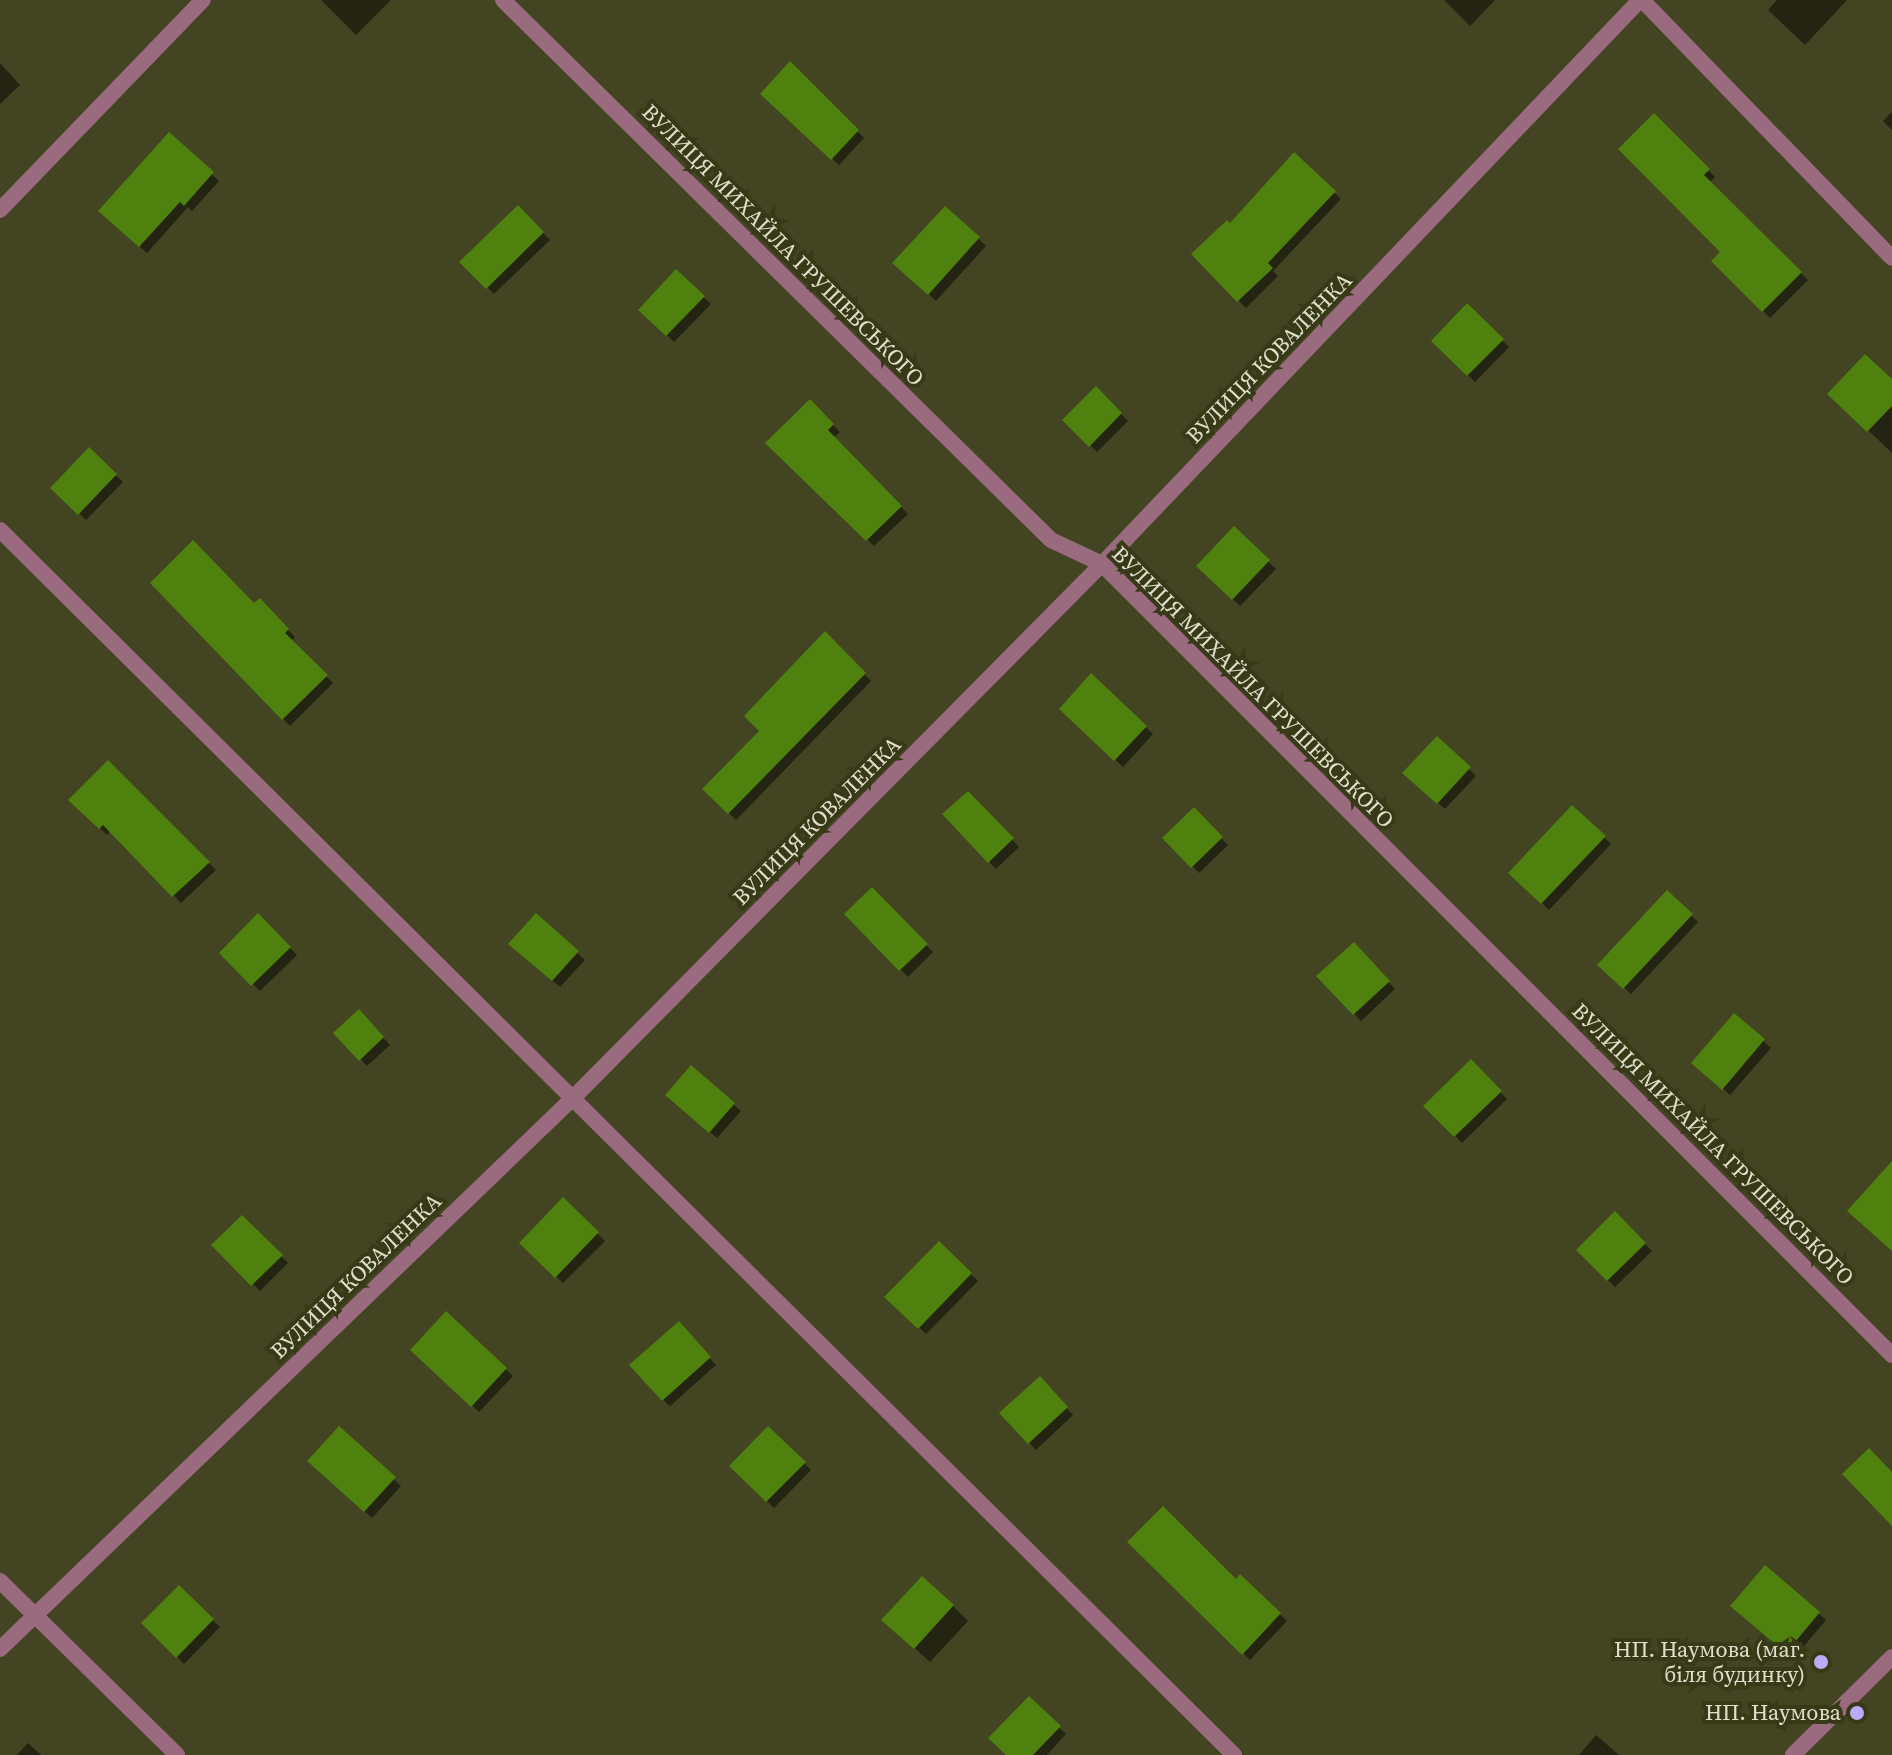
<!DOCTYPE html>
<meta charset="utf-8">
<style>
body{margin:0}
#map{position:relative;width:1892px;height:1755px;overflow:hidden;background:#424422;font-family:"Source Serif 4",serif}
div>[style]{position:absolute}
[style*='--x']{left:calc(var(--x)*1px);top:calc(var(--y)*1px);width:calc(var(--w)*1px);rotate:calc(var(--a)*1deg)}
.shadow>*{inset:0;background:#0007}
.building>*{inset:0;background:#4e810d}
.minor>*{height:16px;margin:-8px;padding:0 8px;transform-origin:8px;border-radius:8px;background:#9a6b7f}
.dots>*{width:22px;height:22px;translate:-50% -50%;box-sizing:border-box;border:4px solid #383a17;border-radius:50%}
span{translate:-50% -50%;white-space:nowrap;text-align:center;line-height:1.15;-webkit-text-stroke:8px #383a17;paint-order:stroke}
.street-label{font-size:22px;color:#dfe1cd}
.poi-label{font-size:22px;color:#dfe1cd}
.right{translate:-100% -50%;text-align:right}
</style>
<div id="map">
<div class="shadow">
<div style="clip-path:polygon(321px 0,391px 0,356px 35px)"></div>
<div style="clip-path:polygon(1444px 0,1495px 0,1470px 26px)"></div>
<div style="clip-path:polygon(1777px 0,1847px 0,1805px 45px,1768px 10px)"></div>
<div style="clip-path:polygon(0 63px,20px 85px,0 104px)"></div>
<div style="clip-path:polygon(790px 64px,864px 138px,839px 165px,763px 94px)"></div>
<div style="clip-path:polygon(1892px 112px,1892px 130px,1883px 121px)"></div>
<div style="clip-path:polygon(1654px 116px,1715px 177px,1709px 183px,1808px 280px,1770px 318px,1714px 261px,1722px 252px)"></div>
<div style="clip-path:polygon(169px 135px,219px 181px,192px 211px,188px 207px,147px 253px,108px 218px)"></div>
<div style="clip-path:polygon(1294px 155px,1341px 199px,1273px 271px,1278px 276px,1246px 308px,1194px 254px,1230px 226px)"></div>
<div style="clip-path:polygon(518px 208px,550px 240px,494px 294px,462px 262px)"></div>
<div style="clip-path:polygon(945px 208px,986px 246px,936px 301px,895px 263px)"></div>
<div style="clip-path:polygon(677px 272px,711px 304px,674px 342px,641px 310px)"></div>
<div style="clip-path:polygon(1467px 306px,1509px 347px,1475px 382px,1433px 341px)"></div>
<div style="clip-path:polygon(1892px 384px,1892px 453px,1830px 394px)"></div>
<div style="clip-path:polygon(1096px 389px,1128px 421px,1097px 452px,1065px 420px)"></div>
<div style="clip-path:polygon(810px 402px,840px 432px,833px 438px,908px 514px,874px 546px,768px 443px)"></div>
<div style="clip-path:polygon(89px 450px,123px 482px,86px 520px,53px 488px)"></div>
<div style="clip-path:polygon(1234px 529px,1276px 569px,1240px 606px,1199px 566px)"></div>
<div style="clip-path:polygon(153px 583px,266px 608px,295px 637px,291px 641px,333px 683px,290px 726px)"></div>
<div style="clip-path:polygon(825px 634px,871px 681px,736px 820px,705px 789px,761px 731px)"></div>
<div style="clip-path:polygon(1092px 676px,1153px 734px,1123px 767px,1061px 709px)"></div>
<div style="clip-path:polygon(1437px 739px,1476px 776px,1445px 809px,1412px 780px)"></div>
<div style="clip-path:polygon(108px 762px,216px 870px,181px 903px,111px 830px,107px 835px,71px 800px)"></div>
<div style="clip-path:polygon(968px 793px,1019px 847px,996px 869px,945px 815px)"></div>
<div style="clip-path:polygon(1573px 808px,1611px 844px,1549px 910px,1511px 873px)"></div>
<div style="clip-path:polygon(1194px 810px,1228px 845px,1199px 873px,1164px 838px)"></div>
<div style="clip-path:polygon(872px 890px,933px 952px,908px 977px,847px 914px)"></div>
<div style="clip-path:polygon(1667px 893px,1698px 922px,1631px 994px,1600px 965px)"></div>
<div style="clip-path:polygon(536px 915px,585px 960px,560px 987px,518px 950px)"></div>
<div style="clip-path:polygon(258px 916px,297px 955px,260px 991px,221px 953px)"></div>
<div style="clip-path:polygon(1354px 945px,1395px 989px,1361px 1021px,1319px 976px)"></div>
<div style="clip-path:polygon(359px 1012px,390px 1045px,367px 1066px,336px 1033px)"></div>
<div style="clip-path:polygon(1735px 1016px,1771px 1048px,1730px 1095px,1701px 1069px)"></div>
<div style="clip-path:polygon(1471px 1062px,1507px 1099px,1462px 1143px,1426px 1106px)"></div>
<div style="clip-path:polygon(692px 1068px,741px 1111px,717px 1138px,674px 1102px)"></div>
<div style="clip-path:polygon(563px 1200px,605px 1241px,563px 1283px,522px 1243px)"></div>
<div style="clip-path:polygon(1615px 1214px,1652px 1251px,1615px 1287px,1578px 1250px)"></div>
<div style="clip-path:polygon(242px 1218px,288px 1263px,260px 1291px,214px 1245px)"></div>
<div style="clip-path:polygon(939px 1244px,978px 1281px,926px 1334px,887px 1297px)"></div>
<div style="clip-path:polygon(447px 1313px,513px 1376px,479px 1412px,413px 1350px)"></div>
<div style="clip-path:polygon(678px 1324px,716px 1365px,670px 1406px,663px 1400px)"></div>
<div style="clip-path:polygon(1040px 1379px,1073px 1415px,1036px 1450px,1002px 1413px)"></div>
<div style="clip-path:polygon(339px 1428px,401px 1486px,372px 1518px,317px 1468px)"></div>
<div style="clip-path:polygon(768px 1428px,811px 1470px,774px 1508px,732px 1466px)"></div>
<div style="clip-path:polygon(1130px 1542px,1236px 1582px,1241px 1577px,1287px 1621px,1250px 1660px)"></div>
<div style="clip-path:polygon(1765px 1568px,1826px 1620px,1794px 1658px,1740px 1612px)"></div>
<div style="clip-path:polygon(179px 1588px,220px 1627px,184px 1664px,143px 1623px)"></div>
<div style="clip-path:polygon(953px 1606px,968px 1621px,930px 1662px,899px 1634px)"></div>
<div style="clip-path:polygon(1029px 1699px,1066px 1734px,1047px 1755px,1009px 1755px)"></div>
<div style="clip-path:polygon(1596px 1735px,1619px 1755px,1579px 1755px)"></div>
<div style="clip-path:polygon(28px 1743px,41px 1755px,17px 1755px)"></div>
</div>
<div class="building">
<div style="clip-path:polygon(790px 61px,859px 130px,831px 160px,760px 94px)"></div>
<div style="clip-path:polygon(1654px 113px,1710px 169px,1704px 175px,1802px 272px,1762px 312px,1711px 261px,1720px 252px,1618px 149px)"></div>
<div style="clip-path:polygon(169px 132px,214px 172px,184px 206px,180px 202px,139px 247px,98px 211px)"></div>
<div style="clip-path:polygon(1294px 152px,1336px 191px,1268px 263px,1273px 268px,1237px 302px,1191px 254px,1227px 220px,1230px 223px)"></div>
<div style="clip-path:polygon(518px 205px,544px 232px,486px 289px,459px 262px)"></div>
<div style="clip-path:polygon(945px 206px,980px 237px,928px 295px,892px 263px)"></div>
<div style="clip-path:polygon(676px 269px,705px 296px,666px 336px,638px 310px)"></div>
<div style="clip-path:polygon(1467px 303px,1504px 339px,1467px 376px,1431px 341px)"></div>
<div style="clip-path:polygon(1865px 354px,1892px 379px,1892px 406px,1867px 432px,1827px 394px)"></div>
<div style="clip-path:polygon(1096px 386px,1122px 413px,1089px 447px,1062px 420px)"></div>
<div style="clip-path:polygon(810px 399px,834px 424px,828px 430px,902px 506px,866px 541px,765px 443px)"></div>
<div style="clip-path:polygon(89px 447px,117px 474px,78px 515px,50px 488px)"></div>
<div style="clip-path:polygon(1234px 526px,1270px 560px,1232px 600px,1196px 566px)"></div>
<div style="clip-path:polygon(193px 540px,254px 603px,260px 598px,289px 629px,285px 633px,328px 675px,282px 720px,150px 583px)"></div>
<div style="clip-path:polygon(825px 631px,866px 673px,728px 814px,702px 789px,759px 731px,744px 716px)"></div>
<div style="clip-path:polygon(1091px 673px,1147px 726px,1114px 761px,1059px 709px)"></div>
<div style="clip-path:polygon(1437px 736px,1471px 767px,1437px 804px,1402px 773px)"></div>
<div style="clip-path:polygon(108px 760px,210px 862px,172px 897px,103px 825px,99px 829px,68px 800px)"></div>
<div style="clip-path:polygon(968px 791px,1014px 838px,988px 863px,942px 814px)"></div>
<div style="clip-path:polygon(1572px 805px,1606px 836px,1541px 904px,1508px 873px)"></div>
<div style="clip-path:polygon(1194px 807px,1223px 837px,1191px 868px,1162px 838px)"></div>
<div style="clip-path:polygon(872px 887px,928px 944px,899px 971px,844px 914px)"></div>
<div style="clip-path:polygon(1667px 890px,1693px 914px,1623px 989px,1597px 965px)"></div>
<div style="clip-path:polygon(258px 913px,291px 947px,251px 986px,219px 953px)"></div>
<div style="clip-path:polygon(536px 913px,579px 951px,552px 981px,508px 944px)"></div>
<div style="clip-path:polygon(1354px 942px,1390px 981px,1353px 1015px,1316px 976px)"></div>
<div style="clip-path:polygon(359px 1009px,384px 1037px,359px 1061px,333px 1033px)"></div>
<div style="clip-path:polygon(1734px 1013px,1765px 1039px,1722px 1090px,1691px 1063px)"></div>
<div style="clip-path:polygon(1471px 1059px,1502px 1091px,1454px 1137px,1423px 1106px)"></div>
<div style="clip-path:polygon(691px 1065px,735px 1103px,709px 1133px,665px 1095px)"></div>
<div style="clip-path:polygon(1892px 1161px,1892px 1251px,1847px 1211px)"></div>
<div style="clip-path:polygon(563px 1197px,599px 1232px,555px 1278px,519px 1243px)"></div>
<div style="clip-path:polygon(1615px 1211px,1646px 1243px,1607px 1281px,1576px 1250px)"></div>
<div style="clip-path:polygon(242px 1215px,283px 1255px,251px 1286px,211px 1245px)"></div>
<div style="clip-path:polygon(939px 1241px,972px 1273px,918px 1329px,884px 1297px)"></div>
<div style="clip-path:polygon(446px 1311px,507px 1368px,471px 1407px,410px 1350px)"></div>
<div style="clip-path:polygon(679px 1321px,711px 1357px,662px 1401px,629px 1365px)"></div>
<div style="clip-path:polygon(1040px 1376px,1068px 1407px,1028px 1444px,999px 1413px)"></div>
<div style="clip-path:polygon(339px 1426px,396px 1477px,364px 1512px,307px 1461px)"></div>
<div style="clip-path:polygon(768px 1426px,806px 1462px,766px 1502px,729px 1466px)"></div>
<div style="clip-path:polygon(1869px 1448px,1892px 1472px,1892px 1526px,1842px 1474px)"></div>
<div style="clip-path:polygon(1163px 1506px,1236px 1579px,1240px 1574px,1281px 1613px,1242px 1655px,1127px 1542px)"></div>
<div style="clip-path:polygon(1765px 1565px,1820px 1612px,1786px 1653px,1730px 1606px)"></div>
<div style="clip-path:polygon(922px 1576px,954px 1605px,914px 1649px,881px 1620px)"></div>
<div style="clip-path:polygon(179px 1585px,214px 1619px,176px 1658px,141px 1623px)"></div>
<div style="clip-path:polygon(1029px 1696px,1061px 1726px,1033px 1755px,1006px 1755px,988px 1738px)"></div>
</div>
<div class="minor">
<div style="--x:503;--y:0;--w:769;--a:44.58"></div>
<div style="--x:1051;--y:540;--w:56;--a:25.2"></div>
<div style="--x:1102;--y:564;--w:1118;--a:45.04"></div>
<div style="--x:1642;--y:0;--w:359;--a:45.9"></div>
<div style="--x:0;--y:210;--w:292;--a:-46"></div>
<div style="--x:0;--y:530;--w:1739;--a:44.79"></div>
<div style="--x:0;--y:1581;--w:248;--a:44.5"></div>
<div style="--x:0;--y:1649;--w:796;--a:-43.88"></div>
<div style="--x:574;--y:1097;--w:750;--a:-45.27"></div>
<div style="--x:1102;--y:564;--w:779;--a:-46.35"></div>
<div style="--x:1793;--y:1755;--w:139;--a:-44.7"></div>
</div>
<div class="dots">
<div style="left:1821px;top:1662px;background:#b9abf7"></div>
<div style="left:1857px;top:1713px;background:#b9abf7"></div>
</div>
<div class="street-label">
<span style="left:783px;top:245px;rotate:45deg">ВУЛИЦЯ МИХАЙЛА ГРУШЕВСЬКОГО</span>
<span style="left:1269px;top:358px;rotate:-46deg">ВУЛИЦЯ КОВАЛЕНКА</span>
<span style="left:1253px;top:687px;rotate:45deg">ВУЛИЦЯ МИХАЙЛА ГРУШЕВСЬКОГО</span>
<span style="left:817px;top:821px;rotate:-45deg">ВУЛИЦЯ КОВАЛЕНКА</span>
<span style="left:1713px;top:1144px;rotate:45deg">ВУЛИЦЯ МИХАЙЛА ГРУШЕВСЬКОГО</span>
<span style="left:356px;top:1276px;rotate:-44deg">ВУЛИЦЯ КОВАЛЕНКА</span>
</div>
<div class="poi-label">
<span class="right" style="left:1805px;top:1662px">НП. Наумова (маг.<br>біля будинку)</span>
<span class="right" style="left:1841px;top:1713px">НП. Наумова</span>
</div>
</div>
